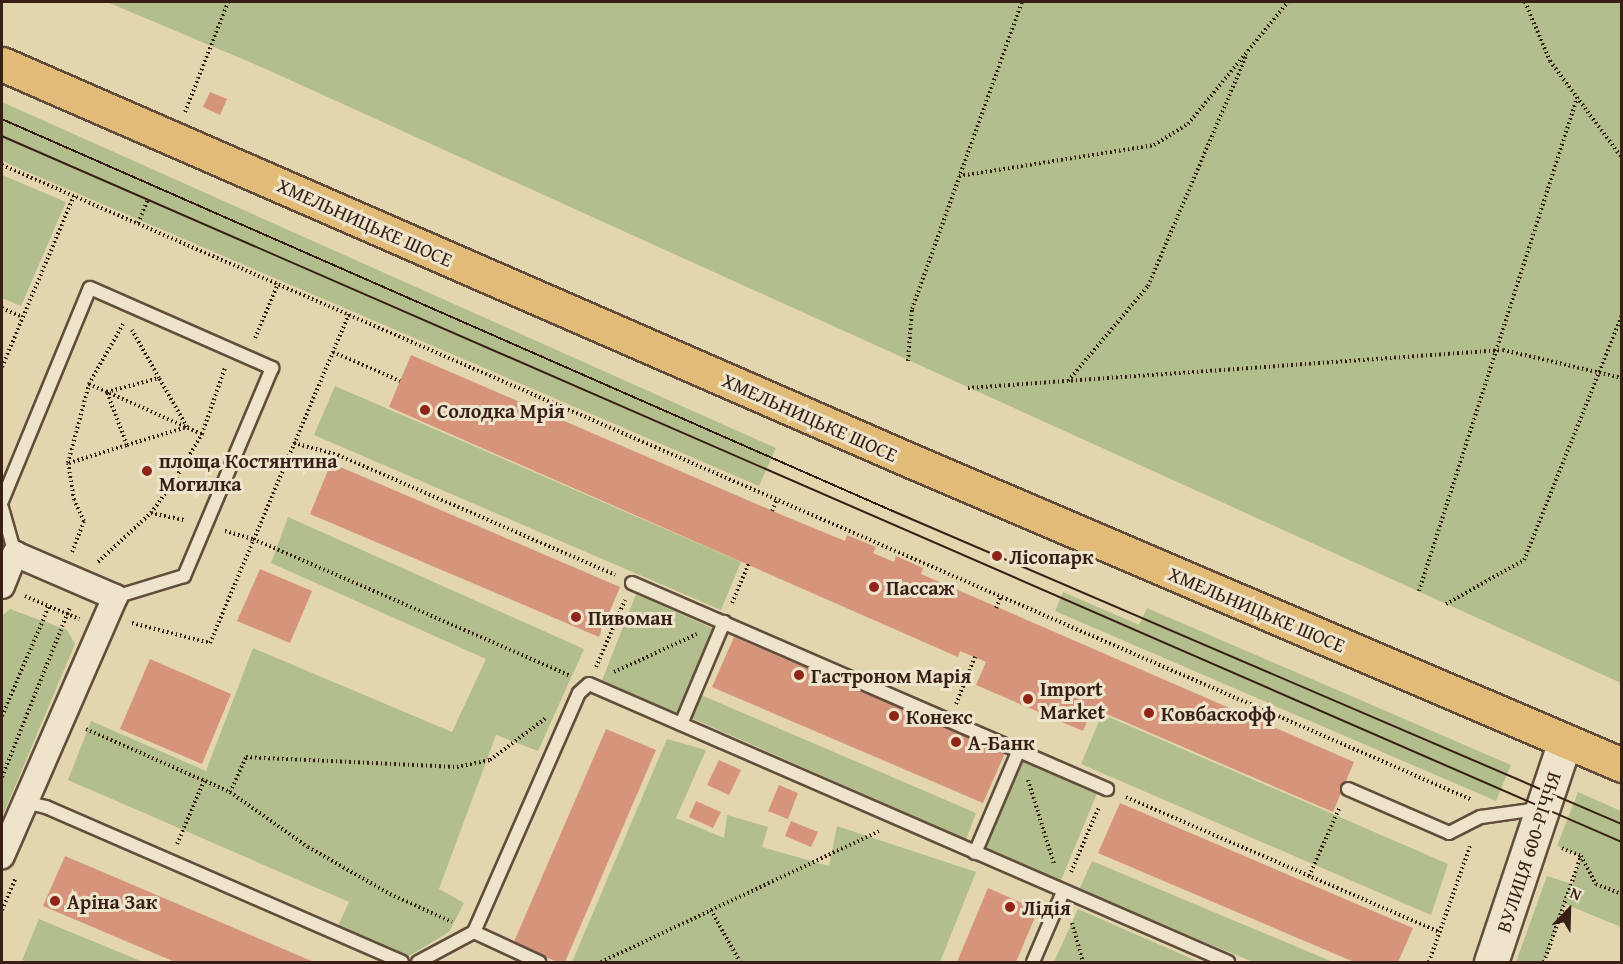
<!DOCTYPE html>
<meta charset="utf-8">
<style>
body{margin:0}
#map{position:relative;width:1623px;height:964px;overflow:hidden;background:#e3d6af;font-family:"Gentium Book Plus",serif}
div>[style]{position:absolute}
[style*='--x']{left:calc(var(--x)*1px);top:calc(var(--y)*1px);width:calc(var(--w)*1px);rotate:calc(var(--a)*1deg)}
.green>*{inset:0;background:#b2be8c}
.building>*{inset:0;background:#d6947b}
.path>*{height:4px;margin-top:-2px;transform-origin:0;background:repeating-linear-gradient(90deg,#371f15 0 1.5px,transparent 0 4.5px)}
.roads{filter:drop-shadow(2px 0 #624d3c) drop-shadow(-2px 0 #624d3c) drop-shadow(0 2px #624d3c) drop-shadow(0 -2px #624d3c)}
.service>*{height:12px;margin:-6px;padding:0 6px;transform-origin:6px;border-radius:6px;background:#ede4cb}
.minor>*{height:24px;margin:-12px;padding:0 12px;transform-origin:12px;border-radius:12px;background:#ede4cb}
.secondary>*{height:33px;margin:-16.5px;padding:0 16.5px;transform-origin:16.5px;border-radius:16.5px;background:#ede4cb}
.primary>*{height:33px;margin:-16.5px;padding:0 16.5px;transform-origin:16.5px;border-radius:16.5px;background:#e2bb78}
.tram>*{height:1.5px;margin:-0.75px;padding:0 0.75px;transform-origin:0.75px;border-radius:0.75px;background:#371f15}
.dots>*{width:16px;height:16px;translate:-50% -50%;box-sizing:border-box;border:3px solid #ede4cb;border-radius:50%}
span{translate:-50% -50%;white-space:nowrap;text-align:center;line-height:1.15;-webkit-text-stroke:6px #ede4cb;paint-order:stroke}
.street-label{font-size:20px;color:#371f15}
.poi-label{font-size:20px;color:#371f15;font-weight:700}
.left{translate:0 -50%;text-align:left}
.frame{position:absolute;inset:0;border:3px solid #371f15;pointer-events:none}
.north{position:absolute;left:1539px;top:880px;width:60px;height:60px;-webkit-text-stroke:4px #ede4cb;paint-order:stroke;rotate:23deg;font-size:16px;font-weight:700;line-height:24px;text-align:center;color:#371f15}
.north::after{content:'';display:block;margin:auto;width:21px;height:27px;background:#371f15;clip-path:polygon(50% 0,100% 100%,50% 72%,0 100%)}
</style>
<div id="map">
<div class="green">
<div style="clip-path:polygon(107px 2px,1621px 2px,1621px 683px,259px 66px)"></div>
<div style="clip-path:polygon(2px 102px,776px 448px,759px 486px,2px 161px)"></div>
<div style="clip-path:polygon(2px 175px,66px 202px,21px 306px,2px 298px)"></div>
<div style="clip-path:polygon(335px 386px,741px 562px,721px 610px,314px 435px)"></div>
<div style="clip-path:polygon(288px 517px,584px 649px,538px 751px,496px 735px,439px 889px,464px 903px,449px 932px,409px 956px,338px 926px,349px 902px,68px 780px,91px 721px,206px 771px,253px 648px,452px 732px,486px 659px,271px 563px)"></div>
<div style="clip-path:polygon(1063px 592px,1139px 625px,1147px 608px,1511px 765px,1496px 801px,1055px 611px)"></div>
<div style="clip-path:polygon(636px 594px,716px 630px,677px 716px,601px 683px)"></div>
<div style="clip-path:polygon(10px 609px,67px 630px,75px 644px,2px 817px,2px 616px)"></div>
<div style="clip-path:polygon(701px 695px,976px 813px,966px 839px,689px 717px)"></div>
<div style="clip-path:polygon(1102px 714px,1448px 864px,1431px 915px,1081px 764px)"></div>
<div style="clip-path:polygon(667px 739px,706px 750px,676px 818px,724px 838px,727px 815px,768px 827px,762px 847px,829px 866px,837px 826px,976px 872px,940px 962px,572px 962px)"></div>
<div style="clip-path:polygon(1022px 760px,1097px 793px,1060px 883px,982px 850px)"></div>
<div style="clip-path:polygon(1578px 792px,1621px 811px,1621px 927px,1565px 904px,1544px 962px,1516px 962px,1547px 876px,1572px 884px,1581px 856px,1557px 846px)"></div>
<div style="clip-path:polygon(1092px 861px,1333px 962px,1253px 962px,1079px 890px)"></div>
<div style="clip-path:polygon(1078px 909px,1199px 962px,1054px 962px)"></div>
<div style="clip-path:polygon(39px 919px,143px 962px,28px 962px,22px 960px)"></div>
</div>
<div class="building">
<div style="clip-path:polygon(210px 92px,227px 99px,220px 115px,203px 107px)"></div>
<div style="clip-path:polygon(411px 355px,782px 515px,845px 541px,847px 535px,876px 547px,873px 553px,894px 562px,896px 556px,923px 568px,921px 574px,1354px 762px,1333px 812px,1093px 708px,1083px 731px,976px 685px,986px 662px,960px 651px,958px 657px,389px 407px)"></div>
<div style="clip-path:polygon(331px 463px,620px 587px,599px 637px,310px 514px)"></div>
<div style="clip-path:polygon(260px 569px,312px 591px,290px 643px,237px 621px)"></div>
<div style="clip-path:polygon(734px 637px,1005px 753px,983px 803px,712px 687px)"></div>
<div style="clip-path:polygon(150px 659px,231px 694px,202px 764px,120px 729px)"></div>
<div style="clip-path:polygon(606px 729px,656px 750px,565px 962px,558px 962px,513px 944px)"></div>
<div style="clip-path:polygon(719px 760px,741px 770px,729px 795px,707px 785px)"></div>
<div style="clip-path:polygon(779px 785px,798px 793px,788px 819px,768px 811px)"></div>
<div style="clip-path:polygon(696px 801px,721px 812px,713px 828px,689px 817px)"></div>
<div style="clip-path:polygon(1120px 803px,1413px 928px,1398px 962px,1354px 962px,1098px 853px)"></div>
<div style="clip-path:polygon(791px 821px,818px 832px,811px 847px,785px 836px)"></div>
<div style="clip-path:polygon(65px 856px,314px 962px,175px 962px,43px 906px)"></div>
<div style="clip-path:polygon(988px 888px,1038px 910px,1016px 962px,957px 962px)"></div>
</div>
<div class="path">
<div style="--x:1525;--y:2;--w:64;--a:67"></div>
<div style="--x:1550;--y:61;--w:121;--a:53.4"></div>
<div style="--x:185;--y:112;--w:118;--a:-68.6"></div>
<div style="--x:2;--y:165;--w:1601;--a:23.36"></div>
<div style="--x:959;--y:176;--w:197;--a:-9"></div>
<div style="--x:1154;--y:145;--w:40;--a:-32"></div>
<div style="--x:1188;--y:124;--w:158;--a:-50.7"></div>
<div style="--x:138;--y:223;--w:25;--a:-67"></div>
<div style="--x:2;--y:308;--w:22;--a:24"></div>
<div style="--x:255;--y:338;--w:59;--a:-66.9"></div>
<div style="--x:333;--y:352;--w:73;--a:23.4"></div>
<div style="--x:908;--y:361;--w:52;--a:-85.6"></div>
<div style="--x:912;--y:309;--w:326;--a:-70.3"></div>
<div style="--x:2;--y:367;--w:186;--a:-67.2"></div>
<div style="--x:1068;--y:381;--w:124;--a:-49.9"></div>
<div style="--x:1148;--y:286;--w:250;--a:-66.9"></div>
<div style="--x:89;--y:384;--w:124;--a:23.9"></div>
<div style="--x:968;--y:388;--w:536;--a:-4.06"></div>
<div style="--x:1503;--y:350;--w:122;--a:13.2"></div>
<div style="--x:294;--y:443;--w:46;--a:15.3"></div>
<div style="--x:338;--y:455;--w:302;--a:23.4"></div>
<div style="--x:127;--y:445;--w:63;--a:-16.7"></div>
<div style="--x:187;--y:427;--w:56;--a:-119.7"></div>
<div style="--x:69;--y:463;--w:61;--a:-17.2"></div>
<div style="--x:127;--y:445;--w:57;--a:-110.7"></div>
<div style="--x:107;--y:392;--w:54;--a:-15.1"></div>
<div style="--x:159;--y:378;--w:55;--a:-119.4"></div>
<div style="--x:772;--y:511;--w:11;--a:-68"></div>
<div style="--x:151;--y:513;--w:35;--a:12"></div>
<div style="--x:225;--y:531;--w:29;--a:16"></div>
<div style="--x:253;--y:539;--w:344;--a:23.3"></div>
<div style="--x:72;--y:552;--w:33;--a:-69"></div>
<div style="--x:84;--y:521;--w:23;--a:-115"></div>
<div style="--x:74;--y:500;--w:37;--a:-99"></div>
<div style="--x:68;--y:463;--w:82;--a:-75.1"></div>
<div style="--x:89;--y:384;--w:69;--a:-60.5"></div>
<div style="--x:98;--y:562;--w:72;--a:-42.8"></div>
<div style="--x:151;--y:513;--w:39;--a:-54"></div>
<div style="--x:174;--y:481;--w:55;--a:-59.2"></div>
<div style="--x:202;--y:434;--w:70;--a:-70.8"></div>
<div style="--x:1419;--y:591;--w:518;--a:-72.23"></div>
<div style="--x:25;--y:596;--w:59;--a:23.1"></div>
<div style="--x:732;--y:603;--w:43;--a:-67"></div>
<div style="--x:1446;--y:604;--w:90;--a:-29.4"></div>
<div style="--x:1524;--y:560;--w:264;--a:-68.2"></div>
<div style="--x:996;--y:608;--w:11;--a:-68"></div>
<div style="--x:132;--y:623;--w:81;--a:14.4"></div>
<div style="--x:210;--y:643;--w:357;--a:-67.1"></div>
<div style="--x:596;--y:667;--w:73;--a:-66.6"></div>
<div style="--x:614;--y:672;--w:91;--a:-24.6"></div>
<div style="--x:956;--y:704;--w:51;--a:-68"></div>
<div style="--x:2;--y:716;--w:120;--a:-66.9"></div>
<div style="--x:86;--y:729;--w:157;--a:23.6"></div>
<div style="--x:230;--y:792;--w:95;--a:35.2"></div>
<div style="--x:308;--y:847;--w:95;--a:29.8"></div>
<div style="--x:390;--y:894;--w:68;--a:24.3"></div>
<div style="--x:2;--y:777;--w:183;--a:-68.2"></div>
<div style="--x:1028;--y:780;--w:88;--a:72.8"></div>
<div style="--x:230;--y:792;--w:38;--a:-65"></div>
<div style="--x:246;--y:757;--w:211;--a:2.7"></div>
<div style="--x:457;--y:767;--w:34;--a:-12"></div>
<div style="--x:490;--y:760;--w:70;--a:-36.9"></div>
<div style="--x:1126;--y:797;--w:342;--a:23.3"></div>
<div style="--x:177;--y:844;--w:69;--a:-66.8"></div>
<div style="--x:1562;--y:848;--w:21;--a:23"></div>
<div style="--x:1581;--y:856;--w:32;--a:62"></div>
<div style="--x:1596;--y:884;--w:28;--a:21"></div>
<div style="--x:1071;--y:872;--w:71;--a:-66.7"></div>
<div style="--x:1309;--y:876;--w:76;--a:-65.8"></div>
<div style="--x:2;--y:910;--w:34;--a:-67"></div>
<div style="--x:711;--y:910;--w:60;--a:60.9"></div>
<div style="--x:1072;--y:923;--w:41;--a:74.2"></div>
<div style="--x:601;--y:962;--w:307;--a:-25.2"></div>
<div style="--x:1429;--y:962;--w:123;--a:-70.5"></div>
<div style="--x:1544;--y:962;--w:112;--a:-70.8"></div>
</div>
<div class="roads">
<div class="service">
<div style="--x:2;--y:501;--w:230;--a:-67.6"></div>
<div style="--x:90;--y:288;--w:199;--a:23.7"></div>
<div style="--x:272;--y:368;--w:226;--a:112.9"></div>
<div style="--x:184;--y:576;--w:72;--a:163.1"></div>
<div style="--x:2;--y:508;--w:48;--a:74.2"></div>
<div style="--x:632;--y:583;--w:518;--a:23.45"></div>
<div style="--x:681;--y:724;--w:111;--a:-67.1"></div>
<div style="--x:1348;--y:789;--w:110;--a:23.5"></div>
<div style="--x:1449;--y:833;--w:36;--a:-27"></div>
<div style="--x:1481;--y:817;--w:58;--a:-8"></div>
<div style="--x:24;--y:802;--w:23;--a:13"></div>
<div style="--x:46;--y:807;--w:388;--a:23.5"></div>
<div style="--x:975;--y:853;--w:112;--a:-66.9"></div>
<div style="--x:474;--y:932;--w:72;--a:24.8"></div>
<div style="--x:418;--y:962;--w:64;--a:-28.2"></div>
<div style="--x:474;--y:932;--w:261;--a:-66.3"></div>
<div style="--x:579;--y:693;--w:13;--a:-42"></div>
<div style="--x:589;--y:684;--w:697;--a:23.51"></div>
<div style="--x:1033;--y:962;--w:76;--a:-66.8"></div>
</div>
<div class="minor">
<div style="--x:2;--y:586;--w:35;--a:-68"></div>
<div style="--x:15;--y:554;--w:109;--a:23.3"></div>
<div style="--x:115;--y:597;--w:283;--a:113.6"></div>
</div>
<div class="secondary">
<div style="--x:1491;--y:962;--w:233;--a:-71.5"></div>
</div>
<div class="primary">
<div style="--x:2;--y:64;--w:995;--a:23.58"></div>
<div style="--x:914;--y:462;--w:770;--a:23.17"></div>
</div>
</div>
<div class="tram">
<div style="--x:2;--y:119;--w:973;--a:23.75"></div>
<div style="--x:893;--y:511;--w:793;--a:23.24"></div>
<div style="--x:2;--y:136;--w:1767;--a:23.55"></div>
</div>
<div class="dots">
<div style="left:425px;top:410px;background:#8f2418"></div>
<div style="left:147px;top:471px;background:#8f2418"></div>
<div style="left:997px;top:556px;background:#8f2418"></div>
<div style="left:874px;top:587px;background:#8f2418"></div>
<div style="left:576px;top:617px;background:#8f2418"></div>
<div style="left:799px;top:675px;background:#8f2418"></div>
<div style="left:1028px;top:699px;background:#8f2418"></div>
<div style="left:1149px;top:713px;background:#8f2418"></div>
<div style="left:894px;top:716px;background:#8f2418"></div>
<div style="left:956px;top:742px;background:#8f2418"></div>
<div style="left:55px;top:901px;background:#8f2418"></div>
<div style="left:1010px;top:907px;background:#8f2418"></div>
</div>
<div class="street-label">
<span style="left:365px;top:222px;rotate:24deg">ХМЕЛЬНИЦЬКЕ ШОСЕ</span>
<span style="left:810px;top:417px;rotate:24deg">ХМЕЛЬНИЦЬКЕ ШОСЕ</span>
<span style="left:1257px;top:609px;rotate:23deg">ХМЕЛЬНИЦЬКЕ ШОСЕ</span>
<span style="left:1528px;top:852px;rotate:-72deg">ВУЛИЦЯ 600-РІЧЧЯ</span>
</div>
<div class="poi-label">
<span class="left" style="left:437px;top:410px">Солодка Мрія</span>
<span class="left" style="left:159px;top:472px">площа Костянтина<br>Могилка</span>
<span class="left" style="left:1009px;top:556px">Лісопарк</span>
<span class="left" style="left:886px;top:587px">Пассаж</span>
<span class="left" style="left:588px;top:617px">Пивоман</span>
<span class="left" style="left:811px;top:675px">Гастроном Марія</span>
<span class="left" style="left:1040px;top:700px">Import<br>Market</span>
<span class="left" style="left:1161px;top:713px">Ковбаскофф</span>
<span class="left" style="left:906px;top:716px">Конекс</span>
<span class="left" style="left:968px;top:742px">А-Банк</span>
<span class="left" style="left:67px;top:901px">Аріна Зак</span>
<span class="left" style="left:1022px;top:907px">Лідія</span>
</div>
<div class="frame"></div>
<div class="north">N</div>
</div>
